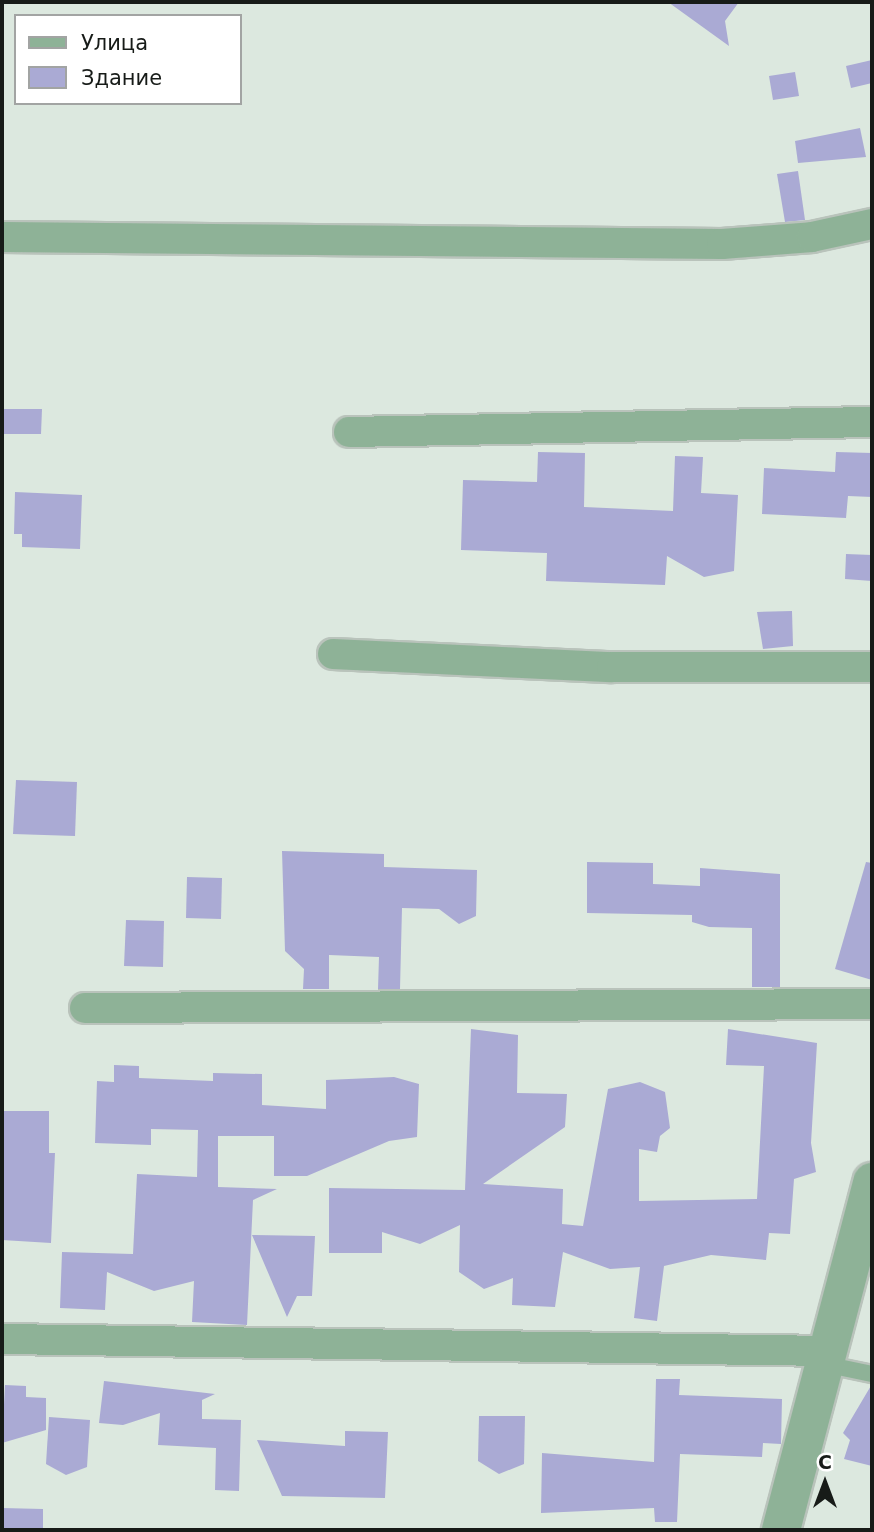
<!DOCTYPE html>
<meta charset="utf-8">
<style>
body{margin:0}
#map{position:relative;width:874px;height:1532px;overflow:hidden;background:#dce8df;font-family:"DejaVu Sans",sans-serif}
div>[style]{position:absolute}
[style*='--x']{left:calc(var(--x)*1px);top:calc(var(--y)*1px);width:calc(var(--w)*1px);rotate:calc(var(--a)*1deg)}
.building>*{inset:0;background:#aaaad4}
.roads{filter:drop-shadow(2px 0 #b9c3bb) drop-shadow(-2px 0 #b9c3bb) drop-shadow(0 2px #b9c3bb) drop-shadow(0 -2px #b9c3bb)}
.service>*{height:16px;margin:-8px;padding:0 8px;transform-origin:8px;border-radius:8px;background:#8eb297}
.minor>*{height:30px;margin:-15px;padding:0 15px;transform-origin:15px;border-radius:15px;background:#8eb297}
.tertiary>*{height:38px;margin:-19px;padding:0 19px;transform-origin:19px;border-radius:19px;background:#8eb297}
span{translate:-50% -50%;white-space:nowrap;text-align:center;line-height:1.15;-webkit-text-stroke:5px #fff;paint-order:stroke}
.frame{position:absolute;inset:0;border:4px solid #171b18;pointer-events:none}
.legend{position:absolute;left:14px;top:14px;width:228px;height:91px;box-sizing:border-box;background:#fff;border:2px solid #a2a4a3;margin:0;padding:9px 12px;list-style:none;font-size:21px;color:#171b18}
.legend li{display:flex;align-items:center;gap:14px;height:35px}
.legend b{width:35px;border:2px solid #a2a4a3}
.north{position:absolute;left:790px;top:1448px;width:70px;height:70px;-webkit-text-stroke:5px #fff;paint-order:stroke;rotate:0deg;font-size:19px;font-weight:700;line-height:28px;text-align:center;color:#171b18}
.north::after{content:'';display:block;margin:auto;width:24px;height:32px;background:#171b18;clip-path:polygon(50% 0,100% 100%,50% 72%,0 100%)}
</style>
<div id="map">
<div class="building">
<div style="clip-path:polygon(668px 2px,739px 2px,725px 21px,729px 46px)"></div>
<div style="clip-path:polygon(872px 60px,872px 83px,851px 88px,846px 66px)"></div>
<div style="clip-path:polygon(795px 72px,799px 96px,773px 100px,769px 76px)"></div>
<div style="clip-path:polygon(860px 128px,866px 157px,798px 163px,795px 141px)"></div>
<div style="clip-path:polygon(798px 171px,805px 220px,785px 222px,777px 174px)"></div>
<div style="clip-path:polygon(2px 409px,42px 409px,41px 434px,2px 434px)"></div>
<div style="clip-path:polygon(538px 452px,585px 453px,584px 507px,673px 511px,675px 456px,703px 457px,701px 493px,738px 495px,734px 571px,704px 577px,667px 556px,665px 585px,546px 581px,547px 553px,461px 550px,463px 480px,537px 482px)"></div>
<div style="clip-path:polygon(836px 452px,872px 453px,872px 497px,848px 496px,846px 518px,762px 514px,764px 468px,835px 472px)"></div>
<div style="clip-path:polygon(15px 492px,82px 495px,80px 549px,22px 547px,22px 534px,14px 534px)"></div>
<div style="clip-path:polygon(846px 554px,872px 555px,872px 581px,845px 579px)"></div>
<div style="clip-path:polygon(792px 611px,793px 646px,763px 649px,757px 612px)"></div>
<div style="clip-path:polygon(16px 780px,77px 782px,75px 836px,13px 834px)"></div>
<div style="clip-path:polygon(282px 851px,384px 854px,384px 867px,477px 870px,476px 916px,459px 924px,439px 909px,402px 908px,400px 989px,378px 989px,379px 957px,329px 955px,329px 989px,303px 989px,304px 969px,285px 951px)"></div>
<div style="clip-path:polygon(587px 862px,653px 863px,653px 884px,700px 886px,700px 868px,780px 874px,780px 987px,752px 987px,752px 928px,709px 927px,692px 922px,692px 915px,587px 913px)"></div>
<div style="clip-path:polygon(866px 862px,872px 863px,872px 980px,835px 969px)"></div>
<div style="clip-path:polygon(187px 877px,222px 878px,221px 919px,186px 918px)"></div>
<div style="clip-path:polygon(126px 920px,164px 921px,163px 967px,124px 966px)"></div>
<div style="clip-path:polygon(471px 1029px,518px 1035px,517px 1093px,567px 1094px,565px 1127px,483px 1184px,563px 1189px,562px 1224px,583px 1226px,608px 1089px,640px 1082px,665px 1092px,670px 1128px,660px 1136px,657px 1152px,639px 1149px,639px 1201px,757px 1199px,764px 1066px,726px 1065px,728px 1029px,817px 1043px,811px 1143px,816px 1172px,794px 1179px,790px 1234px,769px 1233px,766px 1260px,711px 1255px,664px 1266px,657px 1321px,634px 1318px,640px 1267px,610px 1269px,563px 1252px,555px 1307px,512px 1305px,513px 1278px,484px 1289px,459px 1272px,460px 1225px,420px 1244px,382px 1232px,382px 1253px,329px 1253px,329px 1188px,465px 1190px)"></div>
<div style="clip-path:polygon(114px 1065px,139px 1066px,139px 1078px,213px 1081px,213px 1073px,262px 1074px,262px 1105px,326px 1109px,326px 1080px,394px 1077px,419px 1084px,417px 1137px,389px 1141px,307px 1176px,274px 1176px,274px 1136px,218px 1136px,218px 1187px,277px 1189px,253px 1200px,247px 1325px,192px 1322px,194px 1281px,154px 1291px,107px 1272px,105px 1310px,60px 1308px,62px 1252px,133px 1254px,137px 1174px,197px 1177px,198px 1130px,151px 1129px,151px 1145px,95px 1143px,97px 1081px,114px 1082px)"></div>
<div style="clip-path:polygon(4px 1111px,49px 1111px,49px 1153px,55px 1153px,51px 1243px,2px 1240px)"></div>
<div style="clip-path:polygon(252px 1235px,315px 1236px,312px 1296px,297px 1296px,287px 1317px)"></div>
<div style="clip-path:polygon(656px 1379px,680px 1379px,679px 1395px,782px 1399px,781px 1444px,763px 1443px,762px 1457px,680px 1454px,677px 1522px,655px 1522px,654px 1508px,541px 1513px,542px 1453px,654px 1462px)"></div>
<div style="clip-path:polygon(104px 1381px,215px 1394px,202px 1400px,202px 1419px,241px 1420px,239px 1491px,215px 1490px,216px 1448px,158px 1445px,160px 1413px,123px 1425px,99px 1423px)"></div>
<div style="clip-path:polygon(872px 1384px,872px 1466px,844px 1459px,850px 1440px,843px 1433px)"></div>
<div style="clip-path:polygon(5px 1385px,26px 1386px,26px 1397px,46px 1398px,46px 1430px,2px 1443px)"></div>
<div style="clip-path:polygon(479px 1416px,525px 1416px,524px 1464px,499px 1474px,478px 1461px)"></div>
<div style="clip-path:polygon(49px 1417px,90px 1420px,87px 1467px,66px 1475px,46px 1464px)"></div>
<div style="clip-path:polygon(345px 1431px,388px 1432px,385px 1498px,282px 1496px,257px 1440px,345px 1446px)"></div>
<div style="clip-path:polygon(2px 1508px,43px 1509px,43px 1530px,2px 1530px)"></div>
</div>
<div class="roads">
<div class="service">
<div style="--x:824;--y:1364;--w:49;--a:11.8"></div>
</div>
<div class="minor">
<div style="--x:2;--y:237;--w:720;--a:0.56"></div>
<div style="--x:722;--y:244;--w:90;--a:-4.4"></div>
<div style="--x:812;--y:237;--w:61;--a:-12.2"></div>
<div style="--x:349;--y:432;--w:523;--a:-1.1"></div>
<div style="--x:333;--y:654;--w:279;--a:2.7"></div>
<div style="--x:612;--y:667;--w:260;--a:0"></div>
<div style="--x:85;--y:1008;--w:787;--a:-0.29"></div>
<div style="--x:2;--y:1339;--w:825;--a:0.83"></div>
</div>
<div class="tertiary">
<div style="--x:781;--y:1530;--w:360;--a:-75.3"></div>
</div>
</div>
<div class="frame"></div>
<ul class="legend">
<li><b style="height:9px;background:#8eb297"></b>Улица</li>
<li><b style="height:19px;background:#aaaad4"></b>Здание</li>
</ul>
<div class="north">С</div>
</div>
